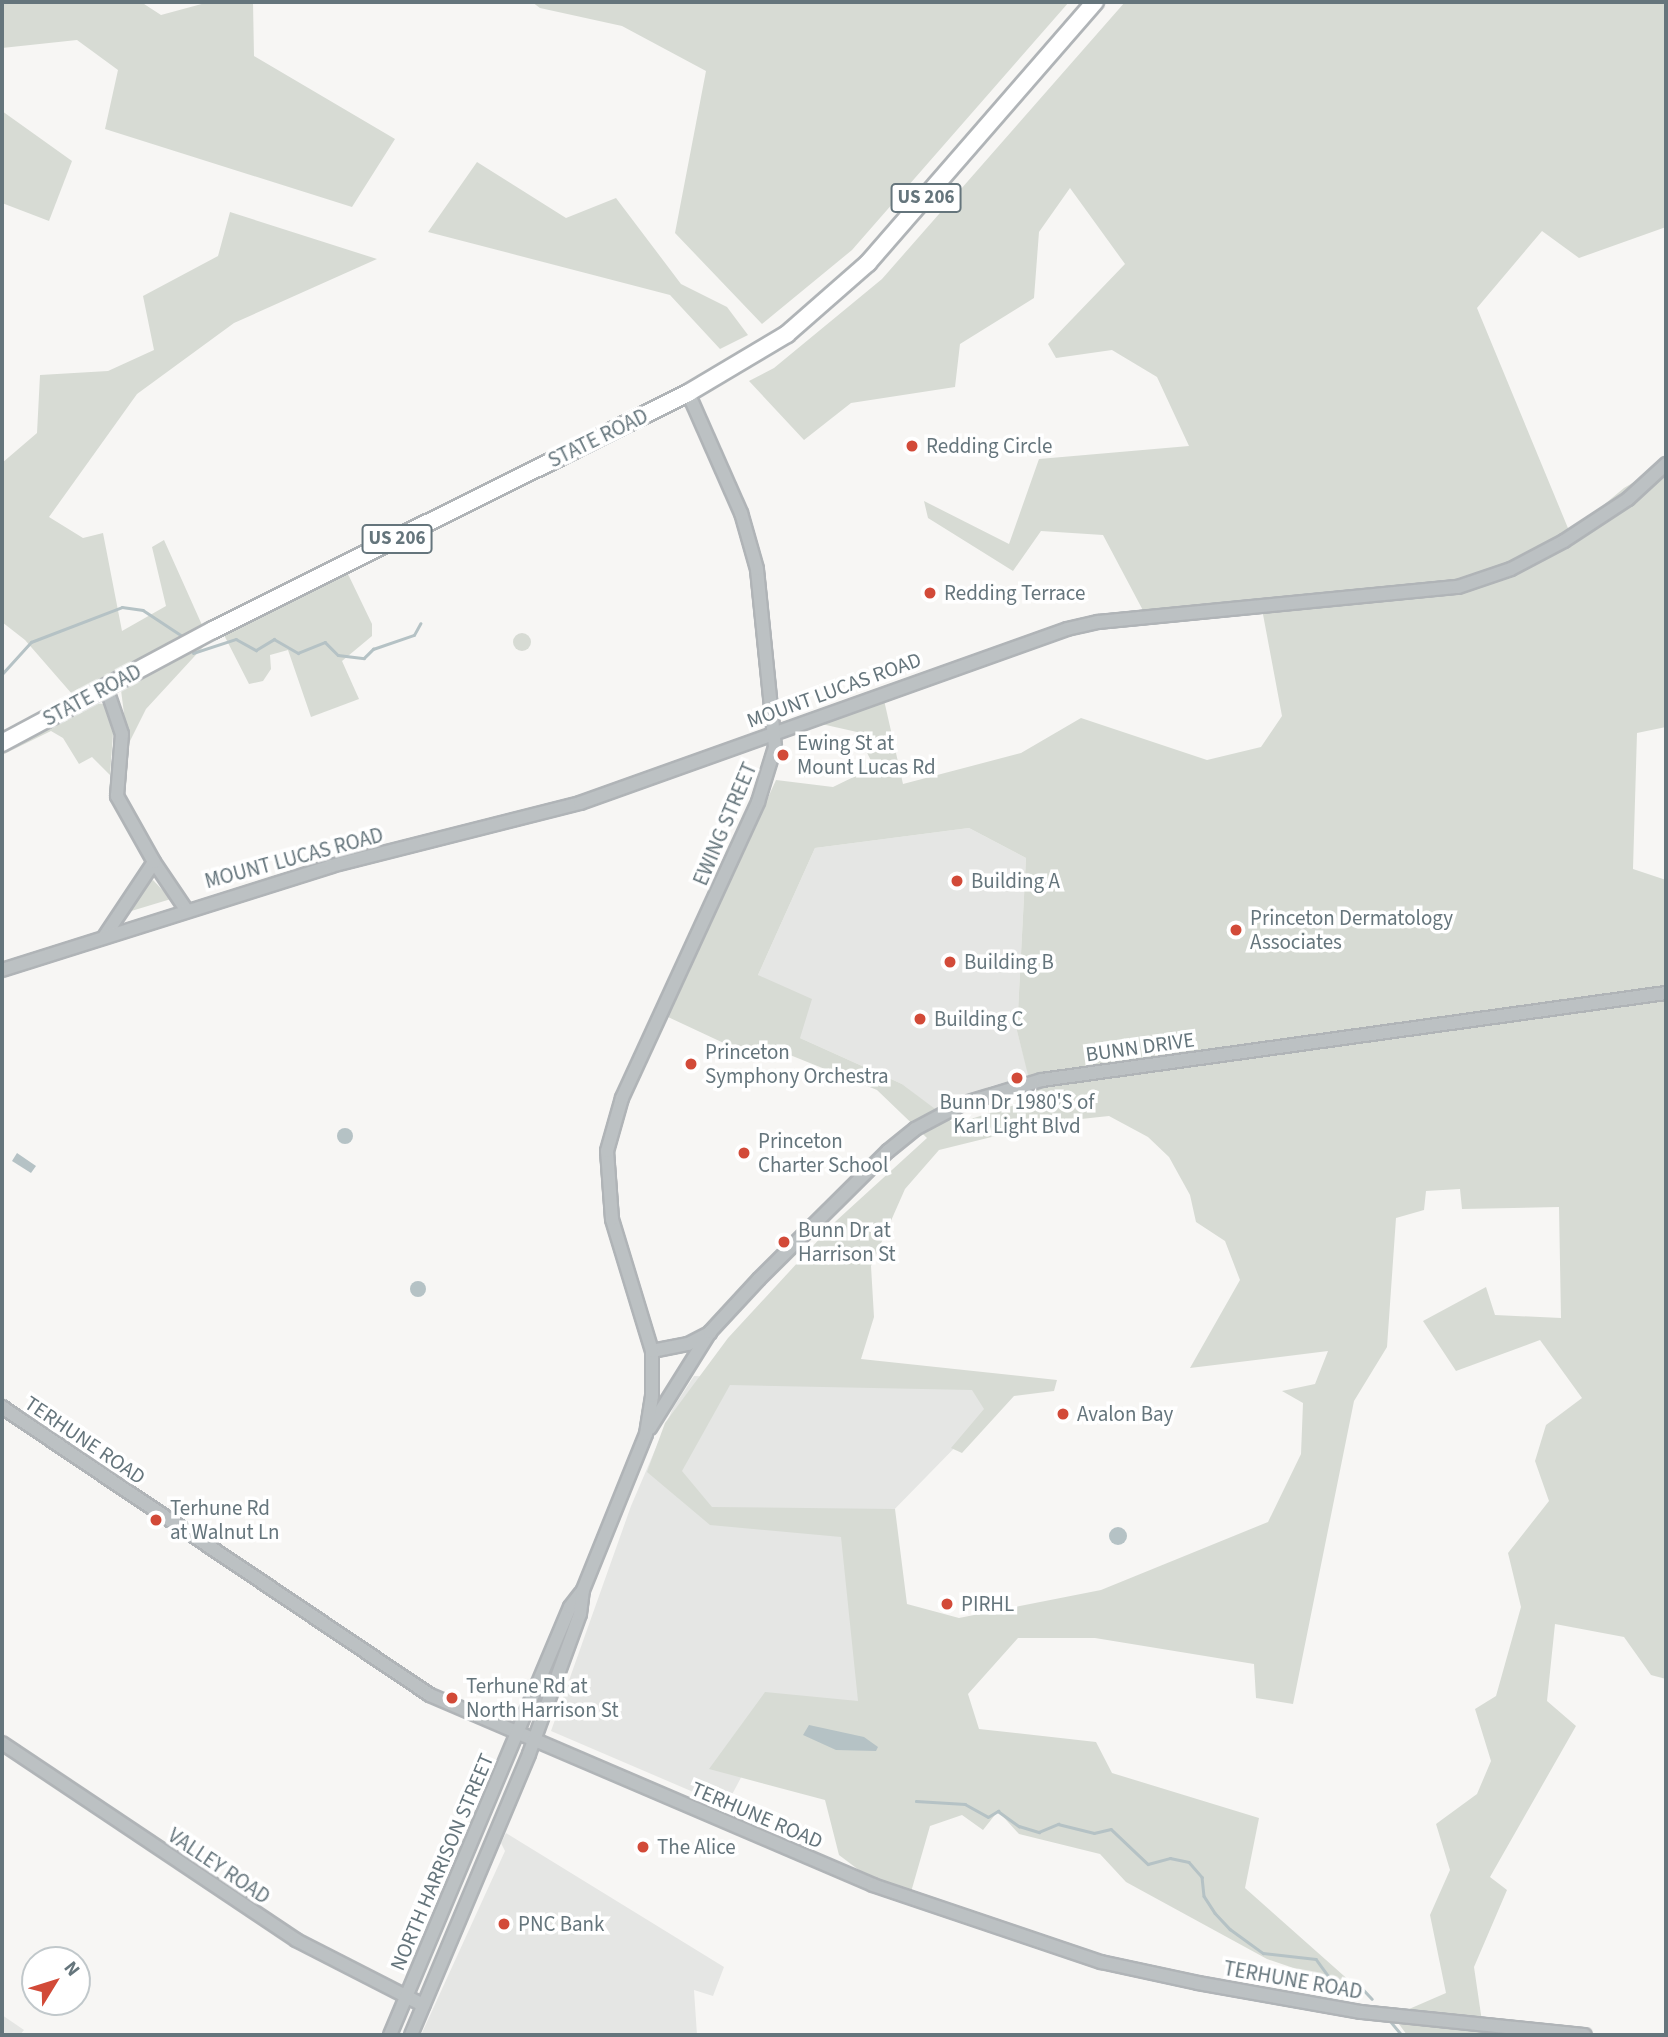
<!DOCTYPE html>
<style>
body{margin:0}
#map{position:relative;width:1668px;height:2037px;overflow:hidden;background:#f7f6f4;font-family:"Source Sans 3",sans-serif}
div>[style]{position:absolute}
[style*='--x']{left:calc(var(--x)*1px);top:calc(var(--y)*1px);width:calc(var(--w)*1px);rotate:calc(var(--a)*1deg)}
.built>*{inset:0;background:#e5e6e4}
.green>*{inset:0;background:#d7dbd4}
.round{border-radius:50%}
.water>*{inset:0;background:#b5c2c5}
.stream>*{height:2.5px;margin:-1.25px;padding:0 1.25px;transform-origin:1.25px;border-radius:1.25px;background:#b5c2c5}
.roads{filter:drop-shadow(2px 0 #b0b4b7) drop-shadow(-2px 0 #b0b4b7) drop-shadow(0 2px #b0b4b7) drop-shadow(0 -2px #b0b4b7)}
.tertiary>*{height:12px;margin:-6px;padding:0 6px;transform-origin:6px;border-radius:6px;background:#bcc1c3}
.trunk>*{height:16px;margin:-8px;padding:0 8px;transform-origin:8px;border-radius:8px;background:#fff}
.dots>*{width:19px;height:19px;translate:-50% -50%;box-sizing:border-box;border:4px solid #fff;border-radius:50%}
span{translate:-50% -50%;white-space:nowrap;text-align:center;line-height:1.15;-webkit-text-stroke:7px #fff;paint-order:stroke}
.shield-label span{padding:2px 5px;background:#fff;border:2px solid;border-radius:5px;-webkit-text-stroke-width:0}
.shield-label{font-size:19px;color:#65757c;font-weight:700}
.street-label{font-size:21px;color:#65757c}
.poi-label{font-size:21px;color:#65757c}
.left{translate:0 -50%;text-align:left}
.frame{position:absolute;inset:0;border:4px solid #65757c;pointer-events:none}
.north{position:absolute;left:21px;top:1946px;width:70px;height:70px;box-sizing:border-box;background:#fff;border:2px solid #c1c8cb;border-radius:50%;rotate:52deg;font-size:19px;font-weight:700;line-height:28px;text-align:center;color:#65757c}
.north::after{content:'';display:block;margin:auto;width:24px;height:32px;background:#d24a38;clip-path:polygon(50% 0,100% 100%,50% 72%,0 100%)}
</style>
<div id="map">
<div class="built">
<div style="clip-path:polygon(969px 828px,1026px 858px,1017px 1031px,1029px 1076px,991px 1086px,935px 1110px,902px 1084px,800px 1038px,758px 975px,815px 848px)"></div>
<div style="clip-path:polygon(694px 1376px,1013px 1388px,884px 1520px,881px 1706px,775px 1713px,726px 1806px,551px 1731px,631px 1506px,673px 1408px)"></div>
<div style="clip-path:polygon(506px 1833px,724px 1967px,713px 1996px,694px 1990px,697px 2035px,421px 2035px,505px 1851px,501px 1843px)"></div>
<div style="clip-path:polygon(2px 2015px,24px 2030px,20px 2035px,2px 2035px)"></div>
</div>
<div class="green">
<div style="clip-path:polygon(2px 2px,141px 2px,161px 15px,209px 2px,253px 2px,254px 56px,395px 139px,352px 207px,105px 129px,118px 70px,77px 40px,2px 48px)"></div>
<div style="clip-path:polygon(532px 2px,1069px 2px,852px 250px,762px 324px,675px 233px,706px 71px,622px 26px,540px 8px)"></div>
<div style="clip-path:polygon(evenodd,1125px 2px,1666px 2px,1666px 227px,1579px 258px,1542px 231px,1477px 308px,1570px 533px,1624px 488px,1666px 463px,1666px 727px,1637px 733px,1633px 869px,1666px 880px,1666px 1679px,1651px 1675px,1624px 1637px,1555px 1624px,1547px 1701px,1576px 1726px,1490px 1877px,1507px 1890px,1474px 1967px,1484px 2035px,1407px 2035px,1393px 2016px,1446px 1993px,1430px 1915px,1450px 1870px,1436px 1824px,1477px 1794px,1491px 1761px,1475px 1709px,1496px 1696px,1521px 1607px,1508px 1553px,1549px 1501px,1535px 1461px,1546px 1425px,1582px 1398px,1540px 1340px,1456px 1371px,1423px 1321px,1486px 1287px,1495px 1315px,1561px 1318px,1559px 1207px,1462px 1209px,1460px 1189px,1426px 1191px,1424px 1210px,1396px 1218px,1387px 1347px,1354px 1401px,1293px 1704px,1256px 1698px,1254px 1664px,1095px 1638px,1018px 1638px,968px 1694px,979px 1729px,1096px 1742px,1112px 1773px,1259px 1818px,1245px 1888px,1361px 1991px,1267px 1959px,1126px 1882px,1100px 1854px,1019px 1834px,998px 1811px,983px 1830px,962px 1815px,930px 1826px,909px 1899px,884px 1889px,839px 1855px,825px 1800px,709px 1769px,765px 1692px,858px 1701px,841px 1537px,710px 1525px,647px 1472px,665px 1423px,728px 1338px,836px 1221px,927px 1138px,877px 1090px,790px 1055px,759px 1047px,730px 1046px,668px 1017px,776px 780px,833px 787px,874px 767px,857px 732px,817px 723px,884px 700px,903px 784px,1021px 753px,1081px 718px,1207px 760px,1261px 747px,1282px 716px,1262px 609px,1147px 618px,1103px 535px,1041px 531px,1013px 571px,928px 518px,924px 501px,1009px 544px,1039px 459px,1189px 446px,1157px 377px,1112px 350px,1056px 358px,1048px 344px,1125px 264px,1070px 188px,1039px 232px,1034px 298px,960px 344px,955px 387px,851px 403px,804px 440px,749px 381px,774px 368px,882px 279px,1125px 2px,969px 828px,1026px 858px,1017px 1031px,1034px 1099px,955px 1124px,902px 1084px,800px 1038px,812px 999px,758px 975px,815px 848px,969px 828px,1125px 2px,1109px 1116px,1148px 1137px,1169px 1157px,1190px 1195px,1196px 1222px,1225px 1241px,1240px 1280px,1190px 1368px,1328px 1351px,1315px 1384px,1282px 1391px,1303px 1403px,1301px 1454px,1268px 1522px,1101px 1590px,959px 1618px,907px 1604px,895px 1509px,712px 1507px,682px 1471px,730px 1385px,972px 1390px,984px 1409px,951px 1448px,962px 1453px,1014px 1396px,1054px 1391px,1057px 1380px,861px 1359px,874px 1317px,871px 1266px,905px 1189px,939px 1150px,1053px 1122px,1109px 1116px)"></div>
<div style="clip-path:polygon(2px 111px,72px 161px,49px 221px,2px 203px)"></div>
<div style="clip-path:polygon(477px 162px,566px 218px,616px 198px,681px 284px,727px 307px,748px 335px,720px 349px,670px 295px,428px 232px)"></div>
<div style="clip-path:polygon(230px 212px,377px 259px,234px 323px,137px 394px,49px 517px,83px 538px,103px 533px,122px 631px,166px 606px,152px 547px,164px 540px,202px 625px,72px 694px,25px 640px,2px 622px,2px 463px,37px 433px,40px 375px,108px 371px,154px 350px,143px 296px,218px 256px)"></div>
<div style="clip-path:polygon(347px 572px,372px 624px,372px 636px,342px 661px,359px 699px,311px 717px,288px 650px,270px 655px,271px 669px,263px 681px,249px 684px,224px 635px)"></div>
<div class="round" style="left:513px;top:633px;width:18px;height:18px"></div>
<div style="clip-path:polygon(204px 646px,146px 709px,128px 745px,121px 690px)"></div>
<div style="clip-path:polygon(94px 703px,104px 704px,114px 720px,110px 775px,92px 757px,79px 764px,63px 738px,51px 731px,2px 755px,2px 749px)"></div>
<div style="clip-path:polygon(153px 880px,171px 899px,128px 912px,149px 882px)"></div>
</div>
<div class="water">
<div class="round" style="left:337px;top:1128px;width:16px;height:16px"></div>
<div style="clip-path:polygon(17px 1153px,36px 1166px,31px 1173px,12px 1161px)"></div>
<div class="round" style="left:410px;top:1281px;width:16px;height:16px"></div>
<div class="round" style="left:1109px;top:1527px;width:18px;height:18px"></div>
<div style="clip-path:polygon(809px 1725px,864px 1737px,878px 1747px,876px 1751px,836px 1750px,803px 1735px)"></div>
</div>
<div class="stream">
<div style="--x:193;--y:653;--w:45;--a:-18"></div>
<div style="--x:236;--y:639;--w:23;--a:29"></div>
<div style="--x:256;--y:650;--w:21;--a:-31"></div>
<div style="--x:274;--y:639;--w:28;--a:30"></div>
<div style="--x:298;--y:653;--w:29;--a:-22"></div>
<div style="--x:325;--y:642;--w:18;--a:45"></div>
<div style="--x:338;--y:655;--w:26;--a:7"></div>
<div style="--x:364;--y:658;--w:13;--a:-45"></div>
<div style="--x:373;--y:649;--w:43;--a:-18.9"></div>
<div style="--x:414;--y:635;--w:13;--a:-61"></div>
<div style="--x:2;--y:674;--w:43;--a:-47.8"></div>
<div style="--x:31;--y:642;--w:97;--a:-21"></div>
<div style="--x:122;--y:607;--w:21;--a:8"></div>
<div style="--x:143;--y:610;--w:49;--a:33.4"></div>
<div style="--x:916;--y:1801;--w:49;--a:3.5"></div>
<div style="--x:965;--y:1804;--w:26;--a:29"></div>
<div style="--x:988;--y:1817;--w:12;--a:-31"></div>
<div style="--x:998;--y:1811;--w:26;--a:36"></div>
<div style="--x:1019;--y:1826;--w:21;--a:17"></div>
<div style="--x:1039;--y:1832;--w:21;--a:-23"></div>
<div style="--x:1058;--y:1824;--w:37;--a:14"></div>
<div style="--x:1094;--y:1833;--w:17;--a:-13"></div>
<div style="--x:1111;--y:1829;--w:51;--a:43.4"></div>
<div style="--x:1148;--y:1864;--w:23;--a:-15"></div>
<div style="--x:1170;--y:1858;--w:19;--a:12"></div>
<div style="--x:1189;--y:1862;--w:20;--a:49"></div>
<div style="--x:1202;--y:1877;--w:19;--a:84"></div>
<div style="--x:1204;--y:1896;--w:20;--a:57"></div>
<div style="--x:1215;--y:1913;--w:22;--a:47"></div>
<div style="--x:1230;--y:1929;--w:41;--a:36"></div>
<div style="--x:1263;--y:1953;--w:53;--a:6.5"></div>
<div style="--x:1316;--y:1959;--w:37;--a:54"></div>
<div style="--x:1338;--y:1989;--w:8;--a:-7"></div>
<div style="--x:1356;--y:1987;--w:5;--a:0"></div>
<div style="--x:1361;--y:1987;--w:16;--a:47"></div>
<div style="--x:1391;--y:2022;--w:17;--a:50"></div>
</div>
<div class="roads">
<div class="tertiary">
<div style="--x:154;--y:862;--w:55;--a:56"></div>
<div style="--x:104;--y:937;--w:90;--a:-56.3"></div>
<div style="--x:154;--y:862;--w:76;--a:-119.3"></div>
<div style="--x:117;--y:796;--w:62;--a:-85.4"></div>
<div style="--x:122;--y:734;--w:50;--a:-108.8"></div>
<div style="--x:2;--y:970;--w:345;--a:-17.5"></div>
<div style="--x:331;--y:866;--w:257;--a:-14.2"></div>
<div style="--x:580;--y:803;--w:517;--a:-19.66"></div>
<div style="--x:1067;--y:629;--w:32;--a:-13"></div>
<div style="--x:1098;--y:622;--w:362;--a:-5.6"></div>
<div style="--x:1458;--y:587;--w:56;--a:-18.8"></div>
<div style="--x:1511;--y:569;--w:60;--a:-27.8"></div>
<div style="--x:1564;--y:541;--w:77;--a:-33.3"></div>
<div style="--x:1628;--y:499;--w:52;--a:-42.6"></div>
<div style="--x:652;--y:1351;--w:37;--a:-11"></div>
<div style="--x:688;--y:1344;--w:25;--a:-27"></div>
<div style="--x:2;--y:1407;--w:516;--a:33.94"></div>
<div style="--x:430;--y:1695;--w:482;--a:23.2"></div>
<div style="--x:873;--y:1885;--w:241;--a:18.7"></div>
<div style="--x:1101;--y:1962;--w:99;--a:12.2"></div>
<div style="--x:1198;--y:1983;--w:166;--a:10.1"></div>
<div style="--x:1361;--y:2012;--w:225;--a:5.9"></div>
<div style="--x:650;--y:1428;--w:113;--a:-58"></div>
<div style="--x:710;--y:1332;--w:72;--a:-47.2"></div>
<div style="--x:759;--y:1279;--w:182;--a:-44.8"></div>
<div style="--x:888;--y:1151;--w:35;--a:-39"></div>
<div style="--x:915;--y:1129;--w:53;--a:-28"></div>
<div style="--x:962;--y:1104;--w:84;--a:-16.7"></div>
<div style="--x:1042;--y:1080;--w:630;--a:-7.94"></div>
<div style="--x:2;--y:1743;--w:354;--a:33.8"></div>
<div style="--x:296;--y:1940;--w:143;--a:27.1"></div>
<div style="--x:390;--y:2035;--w:464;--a:-67.2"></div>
<div style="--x:570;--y:1607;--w:18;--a:-52"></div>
<div style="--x:411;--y:2035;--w:305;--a:-67.2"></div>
<div style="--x:529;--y:1754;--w:149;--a:-70"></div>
<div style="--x:580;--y:1614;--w:24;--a:-83"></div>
<div style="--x:583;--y:1590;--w:168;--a:-68"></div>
<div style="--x:646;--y:1434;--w:38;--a:-81"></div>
<div style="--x:652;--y:1396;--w:45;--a:-90"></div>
<div style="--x:652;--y:1351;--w:138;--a:-106.9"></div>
<div style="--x:612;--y:1219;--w:68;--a:-94.2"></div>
<div style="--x:607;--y:1151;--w:55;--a:-74.2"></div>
<div style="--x:622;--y:1098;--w:326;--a:-65.3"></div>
<div style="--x:758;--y:802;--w:58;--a:-72.8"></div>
<div style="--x:775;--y:747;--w:179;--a:-95.8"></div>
<div style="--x:757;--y:569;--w:58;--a:-105.9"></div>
<div style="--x:741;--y:513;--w:131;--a:-113.8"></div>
</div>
<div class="trunk">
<div style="--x:2;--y:743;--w:239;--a:-28.2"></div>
<div style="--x:213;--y:630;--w:531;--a:-26.52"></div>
<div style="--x:688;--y:393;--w:115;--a:-30.8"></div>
<div style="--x:787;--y:334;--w:108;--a:-41.2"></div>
<div style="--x:868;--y:263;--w:346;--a:-49"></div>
</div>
</div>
<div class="dots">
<div style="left:912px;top:446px;background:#d24a38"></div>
<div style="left:930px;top:593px;background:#d24a38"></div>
<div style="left:783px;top:755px;background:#d24a38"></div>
<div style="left:957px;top:881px;background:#d24a38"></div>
<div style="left:1236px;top:930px;background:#d24a38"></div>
<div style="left:950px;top:962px;background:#d24a38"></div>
<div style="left:920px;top:1019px;background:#d24a38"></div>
<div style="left:691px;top:1064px;background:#d24a38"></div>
<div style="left:1017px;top:1078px;background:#d24a38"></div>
<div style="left:744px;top:1153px;background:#d24a38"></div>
<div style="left:784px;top:1242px;background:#d24a38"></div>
<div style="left:1063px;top:1414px;background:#d24a38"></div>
<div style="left:156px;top:1520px;background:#d24a38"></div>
<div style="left:947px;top:1604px;background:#d24a38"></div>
<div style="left:452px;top:1698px;background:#d24a38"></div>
<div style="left:643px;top:1847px;background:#d24a38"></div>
<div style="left:504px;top:1924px;background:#d24a38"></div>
</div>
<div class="shield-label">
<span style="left:926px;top:198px">US 206</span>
<span style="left:397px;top:539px">US 206</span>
</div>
<div class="street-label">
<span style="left:598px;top:438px;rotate:-26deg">STATE ROAD</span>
<span style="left:834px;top:690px;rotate:-20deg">MOUNT LUCAS ROAD</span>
<span style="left:92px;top:695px;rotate:-28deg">STATE ROAD</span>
<span style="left:725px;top:824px;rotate:-67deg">EWING STREET</span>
<span style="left:294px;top:858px;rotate:-15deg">MOUNT LUCAS ROAD</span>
<span style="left:1140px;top:1047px;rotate:-8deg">BUNN DRIVE</span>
<span style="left:85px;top:1440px;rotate:34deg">TERHUNE ROAD</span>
<span style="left:757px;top:1815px;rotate:23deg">TERHUNE ROAD</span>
<span style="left:442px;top:1862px;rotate:-67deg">NORTH HARRISON STREET</span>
<span style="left:219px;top:1866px;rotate:34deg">VALLEY ROAD</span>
<span style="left:1293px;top:1980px;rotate:10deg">TERHUNE ROAD</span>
</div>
<div class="poi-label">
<span class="left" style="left:926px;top:446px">Redding Circle</span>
<span class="left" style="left:944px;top:593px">Redding Terrace</span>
<span class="left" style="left:797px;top:755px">Ewing St at<br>Mount Lucas Rd</span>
<span class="left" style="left:971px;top:881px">Building A</span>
<span class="left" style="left:1250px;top:930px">Princeton Dermatology<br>Associates</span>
<span class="left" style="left:964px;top:962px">Building B</span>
<span class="left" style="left:934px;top:1019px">Building C</span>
<span class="left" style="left:705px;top:1064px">Princeton<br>Symphony Orchestra</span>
<span style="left:1017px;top:1114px">Bunn Dr 1980'S of<br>Karl Light Blvd</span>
<span class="left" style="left:758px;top:1153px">Princeton<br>Charter School</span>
<span class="left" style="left:798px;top:1242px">Bunn Dr at<br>Harrison St</span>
<span class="left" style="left:1077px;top:1414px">Avalon Bay</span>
<span class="left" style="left:170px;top:1520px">Terhune Rd<br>at Walnut Ln</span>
<span class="left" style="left:961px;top:1604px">PIRHL</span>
<span class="left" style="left:466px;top:1698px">Terhune Rd at<br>North Harrison St</span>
<span class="left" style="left:657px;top:1847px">The Alice</span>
<span class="left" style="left:518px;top:1924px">PNC Bank</span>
</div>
<div class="frame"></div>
<div class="north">N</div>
</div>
